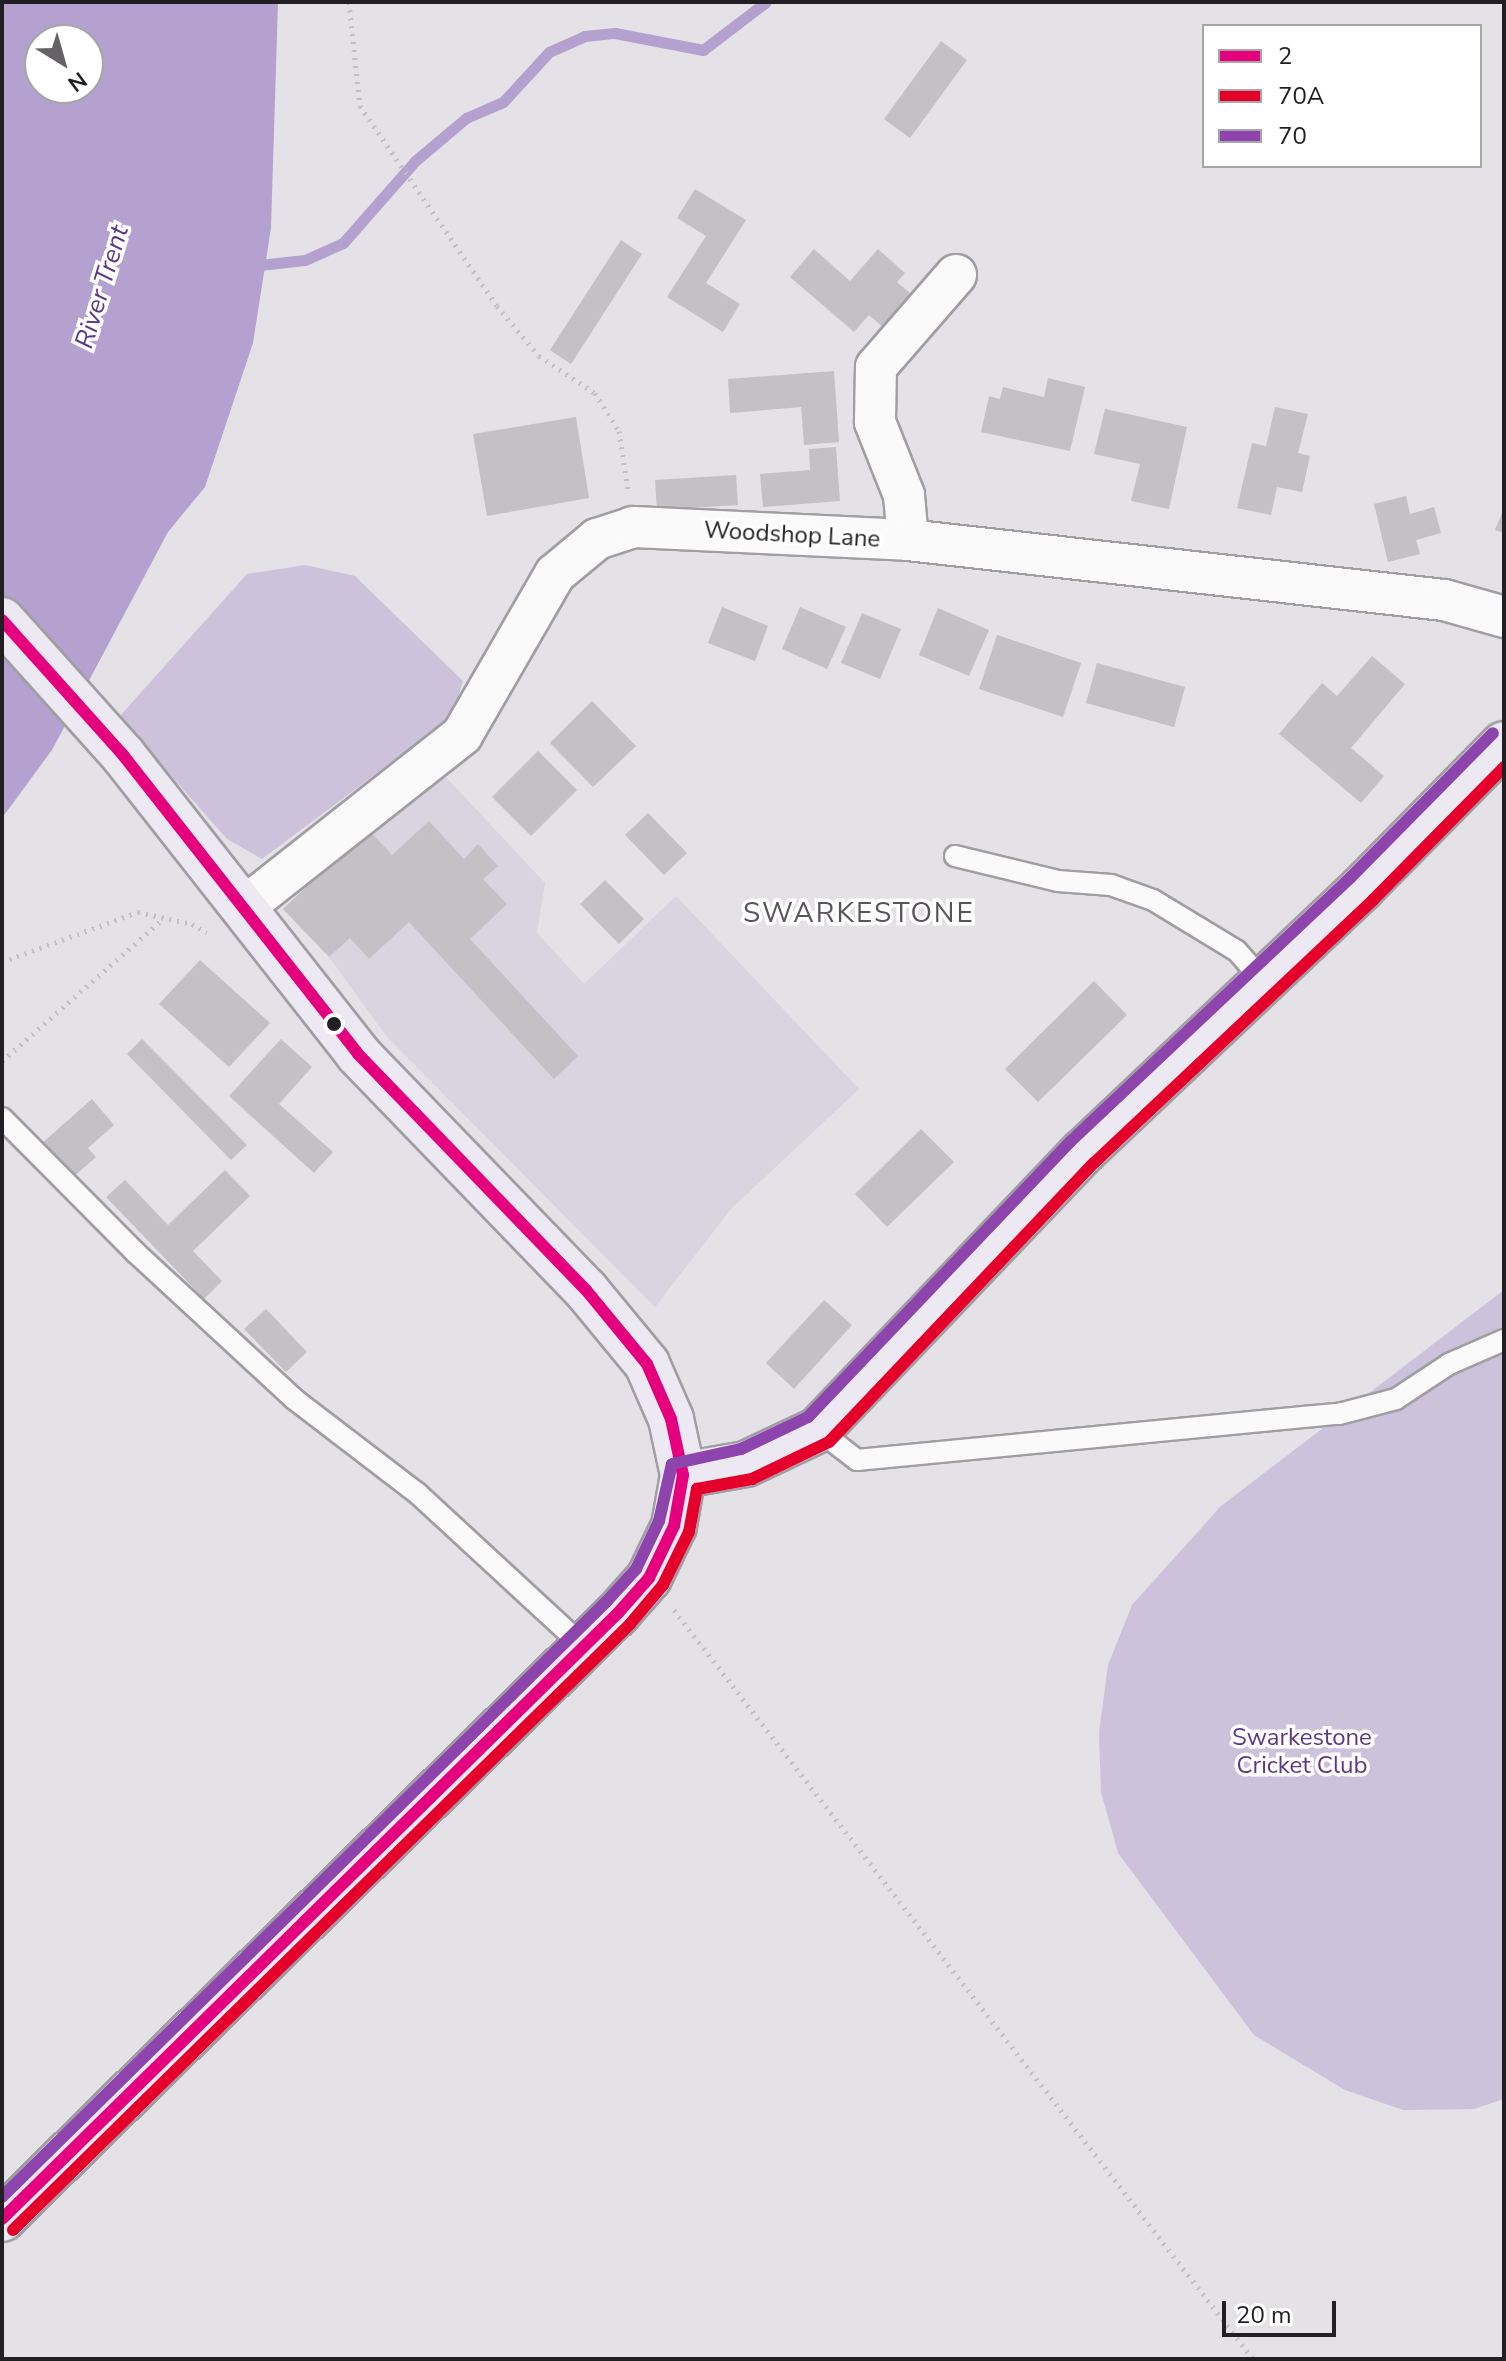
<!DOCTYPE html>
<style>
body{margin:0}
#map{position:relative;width:1506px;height:2361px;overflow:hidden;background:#e4e1e7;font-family:"Nunito Sans",sans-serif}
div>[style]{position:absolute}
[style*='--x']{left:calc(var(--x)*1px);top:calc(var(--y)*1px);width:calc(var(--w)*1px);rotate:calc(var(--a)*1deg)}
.built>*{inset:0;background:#d9d4e0}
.green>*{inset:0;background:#cdc2dc}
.water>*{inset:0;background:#b5a1cf}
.stream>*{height:11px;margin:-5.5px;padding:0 5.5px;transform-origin:5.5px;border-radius:5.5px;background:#b5a1cf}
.building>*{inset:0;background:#c3c1c5}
.path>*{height:5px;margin-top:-2.5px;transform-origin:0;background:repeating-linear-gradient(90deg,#c1c1c2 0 2px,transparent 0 8px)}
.roads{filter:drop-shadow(2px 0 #a09ea3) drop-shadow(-2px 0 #a09ea3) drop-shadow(0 2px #a09ea3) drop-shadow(0 -2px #a09ea3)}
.service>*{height:20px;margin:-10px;padding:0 10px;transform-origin:10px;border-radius:10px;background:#fbfafb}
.minor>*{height:40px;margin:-20px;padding:0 20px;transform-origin:20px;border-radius:20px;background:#fbfafb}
.primary>*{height:44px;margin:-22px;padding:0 22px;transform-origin:22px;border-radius:22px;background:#ede9f2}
.bus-1>*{height:12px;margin:-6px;padding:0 6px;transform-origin:6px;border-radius:6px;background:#e5007d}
.bus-2>*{height:12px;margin:-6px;padding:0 6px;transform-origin:6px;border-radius:6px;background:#e4002b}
.bus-3>*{height:12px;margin:-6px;padding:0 6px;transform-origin:6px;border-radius:6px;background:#8e44ad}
.dots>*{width:22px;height:22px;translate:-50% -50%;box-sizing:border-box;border:4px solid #fff;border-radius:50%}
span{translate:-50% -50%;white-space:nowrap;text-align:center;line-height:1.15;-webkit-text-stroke:7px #fff;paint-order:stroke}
.street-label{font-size:24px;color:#211f23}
.park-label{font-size:24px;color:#5f3887}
.water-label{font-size:26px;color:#5e3785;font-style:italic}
.quarter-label{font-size:28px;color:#59555e;letter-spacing:2px}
.frame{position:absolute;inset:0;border:4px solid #211f23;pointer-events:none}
.legend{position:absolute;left:1202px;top:24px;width:280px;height:144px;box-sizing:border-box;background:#fff;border:2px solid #a6a5a7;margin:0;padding:10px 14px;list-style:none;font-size:24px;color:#211f23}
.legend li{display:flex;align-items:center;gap:16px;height:40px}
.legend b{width:40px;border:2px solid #a6a5a7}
.north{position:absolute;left:24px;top:24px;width:80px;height:80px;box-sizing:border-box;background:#fff;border:2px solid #a6a5a7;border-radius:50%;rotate:143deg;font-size:22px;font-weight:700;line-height:32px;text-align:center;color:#211f23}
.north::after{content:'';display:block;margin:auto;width:28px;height:36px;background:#656368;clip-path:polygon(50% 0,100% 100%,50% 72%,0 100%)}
.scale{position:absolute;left:1222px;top:2301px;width:114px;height:36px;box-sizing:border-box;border:4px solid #211f23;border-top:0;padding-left:10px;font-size:24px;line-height:28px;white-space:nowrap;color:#211f23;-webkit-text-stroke:6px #fff;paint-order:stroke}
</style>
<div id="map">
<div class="built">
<div style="clip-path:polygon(442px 773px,545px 883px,537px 933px,584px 984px,676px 896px,859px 1089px,731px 1209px,655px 1307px,387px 1037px,329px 957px,283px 909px,368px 830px)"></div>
</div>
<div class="green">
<div style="clip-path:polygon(305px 565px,355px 576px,463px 681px,452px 717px,262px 859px,227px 839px,119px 717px,247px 574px)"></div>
<div style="clip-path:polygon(1504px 1290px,1504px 2099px,1474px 2109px,1403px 2110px,1345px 2090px,1254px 2035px,1118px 1853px,1101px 1792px,1099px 1733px,1108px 1665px,1132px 1605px,1221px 1506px)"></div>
</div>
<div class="water">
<div style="clip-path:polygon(evenodd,2px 2px,278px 2px,271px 228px,253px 343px,205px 487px,168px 532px,52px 750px,2px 818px,2px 2px,40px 40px,88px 40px,88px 88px,40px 88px,40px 40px)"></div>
</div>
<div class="stream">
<div style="--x:250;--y:266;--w:55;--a:-6.2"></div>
<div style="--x:305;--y:260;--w:42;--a:-24.1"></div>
<div style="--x:343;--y:243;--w:109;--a:-48.7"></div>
<div style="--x:415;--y:161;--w:67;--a:-40.1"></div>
<div style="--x:466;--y:118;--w:40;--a:-23.4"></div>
<div style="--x:503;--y:102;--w:68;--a:-47.4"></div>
<div style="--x:549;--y:52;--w:39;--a:-24"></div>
<div style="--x:585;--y:36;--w:30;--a:-6"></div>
<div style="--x:615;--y:33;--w:90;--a:10.9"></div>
<div style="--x:703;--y:50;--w:79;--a:-37.3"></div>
</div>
<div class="building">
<div style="clip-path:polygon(941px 41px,967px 60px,910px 138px,884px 119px)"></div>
<div style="clip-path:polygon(695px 189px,746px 220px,706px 283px,740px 304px,723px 332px,667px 297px,706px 236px,677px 218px)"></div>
<div style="clip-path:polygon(621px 240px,642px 254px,571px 364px,550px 350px)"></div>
<div style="clip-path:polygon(814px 249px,850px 281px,878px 249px,905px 273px,897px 282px,911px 294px,883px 327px,869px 315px,854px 332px,790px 277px)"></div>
<div style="clip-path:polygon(834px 371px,839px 442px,804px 445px,801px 407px,730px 413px,728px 379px)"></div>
<div style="clip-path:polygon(1048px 378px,1085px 387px,1070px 451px,981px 432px,989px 396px,1000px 399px,1003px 387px,1044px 397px)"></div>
<div style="clip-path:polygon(1275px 407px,1308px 414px,1298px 453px,1310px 456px,1302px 492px,1277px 487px,1271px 515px,1237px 508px,1252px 443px,1266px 446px)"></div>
<div style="clip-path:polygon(1105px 409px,1187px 427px,1169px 509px,1131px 501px,1140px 464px,1094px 454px)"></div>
<div style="clip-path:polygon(576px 417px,589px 498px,487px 516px,473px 434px)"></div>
<div style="clip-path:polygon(836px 447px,840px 501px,763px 507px,760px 474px,810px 470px,809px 449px)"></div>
<div style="clip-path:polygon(736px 475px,738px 505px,657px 510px,655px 480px)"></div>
<div style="clip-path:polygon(1406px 496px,1410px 514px,1434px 507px,1441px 533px,1416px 540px,1420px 554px,1388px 562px,1374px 504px)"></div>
<div style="clip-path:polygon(1504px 508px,1504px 533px,1495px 530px)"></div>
<div style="clip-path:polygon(722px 607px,768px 626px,755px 661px,708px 643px)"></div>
<div style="clip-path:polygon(800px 607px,846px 627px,827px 669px,782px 649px)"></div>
<div style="clip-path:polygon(938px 608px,989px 630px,969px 676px,919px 655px)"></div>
<div style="clip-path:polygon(862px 613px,901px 629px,880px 679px,841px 663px)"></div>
<div style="clip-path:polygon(997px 635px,1081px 663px,1063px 717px,979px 689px)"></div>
<div style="clip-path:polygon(1372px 656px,1405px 684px,1351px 748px,1384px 776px,1361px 803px,1279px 734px,1322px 683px,1337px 696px)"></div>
<div style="clip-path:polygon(1097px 663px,1185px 687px,1174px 727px,1086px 703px)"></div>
<div style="clip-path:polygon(592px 701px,636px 746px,593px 787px,550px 743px)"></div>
<div style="clip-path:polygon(538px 751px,577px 790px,531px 836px,492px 797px)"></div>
<div style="clip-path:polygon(648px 813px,687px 853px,664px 875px,625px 835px)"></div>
<div style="clip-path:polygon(429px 821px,464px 859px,478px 844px,498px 866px,483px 879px,507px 904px,470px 939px,578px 1056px,554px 1079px,409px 922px,369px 959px,350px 938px,329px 957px,283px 909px,368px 829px,392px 855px)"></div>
<div style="clip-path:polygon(605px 880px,644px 919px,619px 944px,580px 904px)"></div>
<div style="clip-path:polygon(200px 960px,270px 1023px,229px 1067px,159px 1004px)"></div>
<div style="clip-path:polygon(1094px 981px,1127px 1015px,1038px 1102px,1005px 1069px)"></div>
<div style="clip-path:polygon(142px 1039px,247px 1145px,231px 1160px,127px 1054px)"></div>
<div style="clip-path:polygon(281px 1039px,312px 1067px,279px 1104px,333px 1152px,314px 1173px,229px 1096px)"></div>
<div style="clip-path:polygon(92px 1099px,114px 1125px,88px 1148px,96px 1157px,71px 1179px,41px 1144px)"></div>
<div style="clip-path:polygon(921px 1129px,954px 1162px,887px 1227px,855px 1194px)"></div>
<div style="clip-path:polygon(225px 1170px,250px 1196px,193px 1251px,222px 1281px,204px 1299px,106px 1197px,125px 1180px,168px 1225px)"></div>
<div style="clip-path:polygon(824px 1300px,852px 1325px,794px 1389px,766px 1363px)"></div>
<div style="clip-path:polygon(266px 1309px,307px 1352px,286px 1372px,244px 1329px)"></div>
</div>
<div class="path">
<div style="--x:349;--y:2;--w:105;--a:84"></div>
<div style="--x:360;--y:106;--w:242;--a:55.6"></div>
<div style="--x:497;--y:306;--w:65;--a:50"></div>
<div style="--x:539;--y:356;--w:67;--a:33.5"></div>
<div style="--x:595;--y:393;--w:45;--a:57.7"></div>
<div style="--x:619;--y:431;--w:60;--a:81.3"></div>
<div style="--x:2;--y:962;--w:145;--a:-20.2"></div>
<div style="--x:138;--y:912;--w:55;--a:12.5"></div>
<div style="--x:192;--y:924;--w:17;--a:31"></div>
<div style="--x:2;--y:1061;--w:216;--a:-41.4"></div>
<div style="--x:674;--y:1610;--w:947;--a:52.29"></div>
</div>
<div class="roads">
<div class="service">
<div style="--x:955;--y:856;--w:106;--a:13.6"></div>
<div style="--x:1058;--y:881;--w:53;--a:4.3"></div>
<div style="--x:1111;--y:885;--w:45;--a:19.7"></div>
<div style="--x:1153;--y:900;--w:98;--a:31.3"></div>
<div style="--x:1237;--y:951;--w:41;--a:48.9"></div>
<div style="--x:2;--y:1118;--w:190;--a:45.2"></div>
<div style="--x:136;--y:1253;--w:215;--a:42.7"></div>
<div style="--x:294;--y:1399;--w:155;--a:37.4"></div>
<div style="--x:417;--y:1493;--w:227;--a:42.7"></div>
<div style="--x:818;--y:1430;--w:49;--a:37.6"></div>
<div style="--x:857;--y:1460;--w:484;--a:-5.5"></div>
<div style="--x:1339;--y:1414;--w:59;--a:-14.7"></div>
<div style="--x:1396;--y:1399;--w:64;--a:-33.4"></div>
<div style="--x:1449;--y:1364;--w:60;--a:-23.6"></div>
</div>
<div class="minor">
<div style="--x:908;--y:540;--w:45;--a:-95.1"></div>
<div style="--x:904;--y:495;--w:79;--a:-111.7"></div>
<div style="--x:875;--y:422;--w:55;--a:-89"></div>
<div style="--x:876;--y:367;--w:122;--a:-49"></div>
<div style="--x:243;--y:908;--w:279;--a:-38.3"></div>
<div style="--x:462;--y:735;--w:186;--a:-60"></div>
<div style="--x:555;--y:574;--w:55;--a:-39.8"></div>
<div style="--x:597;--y:539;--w:38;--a:-18"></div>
<div style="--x:633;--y:527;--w:275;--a:2.7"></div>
<div style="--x:908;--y:540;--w:539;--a:6.39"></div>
<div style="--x:1444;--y:600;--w:62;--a:15.8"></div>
</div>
<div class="primary">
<div style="--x:2;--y:620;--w:181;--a:48.1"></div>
<div style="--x:123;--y:755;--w:380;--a:51.8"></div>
<div style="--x:358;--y:1054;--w:328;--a:46"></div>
<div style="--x:586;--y:1290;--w:96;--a:50.5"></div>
<div style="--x:647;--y:1364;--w:60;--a:66.4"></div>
<div style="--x:671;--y:1419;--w:57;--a:77.9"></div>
<div style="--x:683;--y:1475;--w:52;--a:100"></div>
<div style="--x:674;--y:1526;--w:58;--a:115.7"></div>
<div style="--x:649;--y:1578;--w:47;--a:131.5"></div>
<div style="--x:618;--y:1613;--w:864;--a:135.47"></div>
<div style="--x:683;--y:1475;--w:64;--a:-9.9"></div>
<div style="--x:746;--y:1464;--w:80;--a:-25.3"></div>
<div style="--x:818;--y:1430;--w:384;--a:-46.4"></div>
<div style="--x:1083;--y:1152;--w:384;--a:-43.4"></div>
<div style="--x:1362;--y:888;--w:202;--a:-45.4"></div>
</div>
</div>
<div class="bus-1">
<div style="--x:2;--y:620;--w:181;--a:48.1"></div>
<div style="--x:123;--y:755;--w:380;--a:51.8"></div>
<div style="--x:358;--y:1054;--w:328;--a:46"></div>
<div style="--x:586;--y:1290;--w:96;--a:50.5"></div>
<div style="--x:647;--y:1364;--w:60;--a:66.4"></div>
<div style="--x:671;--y:1419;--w:57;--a:77.9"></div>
<div style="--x:683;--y:1475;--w:52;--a:100"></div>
<div style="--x:674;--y:1526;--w:58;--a:115.7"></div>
<div style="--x:649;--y:1578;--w:47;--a:131.5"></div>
<div style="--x:618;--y:1613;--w:864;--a:135.47"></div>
</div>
<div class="bus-2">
<div style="--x:13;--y:2230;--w:865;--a:-44.48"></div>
<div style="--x:630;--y:1624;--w:51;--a:-49.8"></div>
<div style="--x:663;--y:1585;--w:59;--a:-63.9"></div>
<div style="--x:689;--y:1532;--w:44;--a:-79.5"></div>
<div style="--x:697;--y:1489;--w:56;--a:-10.3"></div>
<div style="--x:752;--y:1479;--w:85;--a:-25.7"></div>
<div style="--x:829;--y:1442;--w:385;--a:-46.5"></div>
<div style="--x:1094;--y:1163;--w:383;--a:-43.3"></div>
<div style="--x:1373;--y:900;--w:187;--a:-45.4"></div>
</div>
<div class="bus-3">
<div style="--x:2;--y:2197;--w:848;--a:-44.57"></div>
<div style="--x:606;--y:1602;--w:45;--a:-47.7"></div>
<div style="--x:636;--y:1569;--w:53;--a:-64.4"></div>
<div style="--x:659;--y:1521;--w:58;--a:-77.2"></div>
<div style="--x:672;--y:1464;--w:71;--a:-12.3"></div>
<div style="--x:741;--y:1449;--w:74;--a:-25.5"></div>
<div style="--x:808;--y:1417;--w:381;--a:-46.4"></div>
<div style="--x:1071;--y:1141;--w:385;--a:-43.3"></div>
<div style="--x:1351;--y:877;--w:202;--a:-45.4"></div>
</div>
<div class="dots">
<div style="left:334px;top:1024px;background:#211f23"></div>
</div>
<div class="street-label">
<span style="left:792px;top:535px;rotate:3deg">Woodshop Lane</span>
</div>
<div class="park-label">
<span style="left:1302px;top:1752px">Swarkestone<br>Cricket Club</span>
</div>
<div class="water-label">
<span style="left:102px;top:287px;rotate:-73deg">River Trent</span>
</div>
<div class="quarter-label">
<span style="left:859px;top:913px">SWARKESTONE</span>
</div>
<div class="frame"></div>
<ul class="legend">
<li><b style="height:10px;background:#e5007d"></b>2</li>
<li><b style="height:10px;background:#e4002b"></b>70A</li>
<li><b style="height:10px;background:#8e44ad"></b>70</li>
</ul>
<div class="north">N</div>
<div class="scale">20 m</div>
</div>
